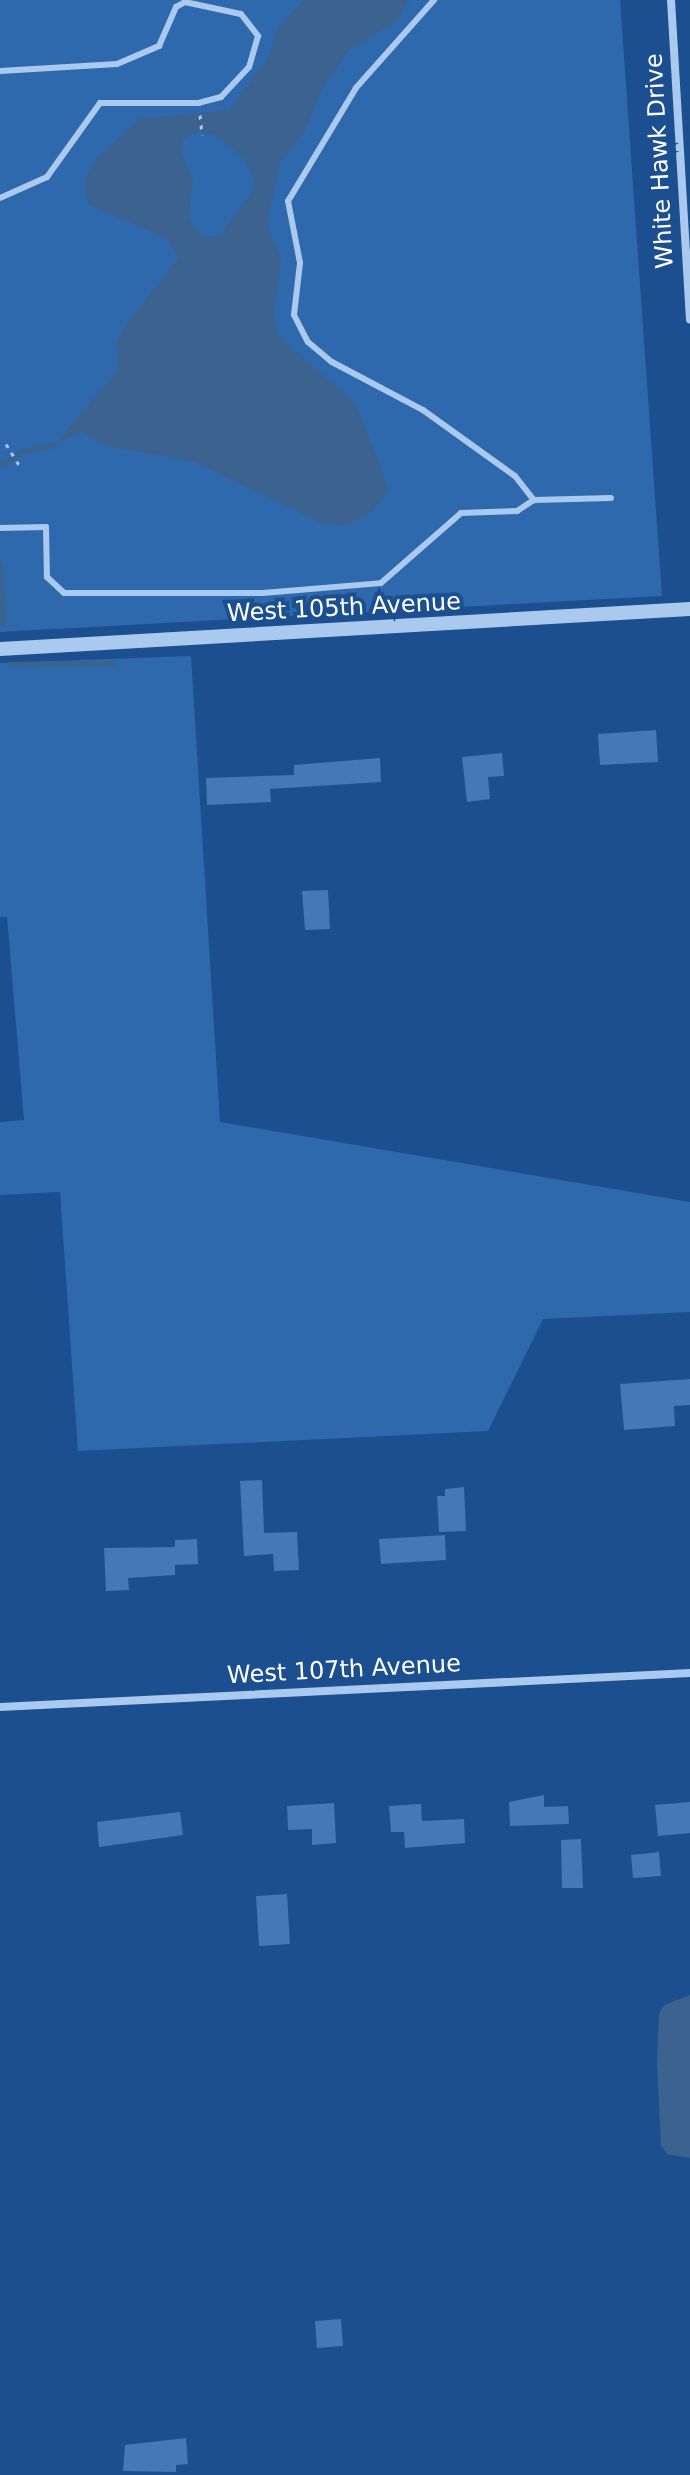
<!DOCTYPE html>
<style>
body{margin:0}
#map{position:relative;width:690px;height:2475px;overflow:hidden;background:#1b4f8f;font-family:"DejaVu Sans",sans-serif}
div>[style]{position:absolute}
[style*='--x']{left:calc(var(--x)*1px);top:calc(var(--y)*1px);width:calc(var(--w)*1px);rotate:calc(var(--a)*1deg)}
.green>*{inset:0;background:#2e69ad}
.water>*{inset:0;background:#3c6290}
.stream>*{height:5px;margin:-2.5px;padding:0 2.5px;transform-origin:2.5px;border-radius:2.5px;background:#3c6290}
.building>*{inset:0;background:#4478b7}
.path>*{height:3px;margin-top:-1.5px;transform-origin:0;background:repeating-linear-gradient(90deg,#a9c9ee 0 4px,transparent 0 10px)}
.service>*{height:6px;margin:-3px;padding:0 3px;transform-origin:3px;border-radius:3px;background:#a9c9ee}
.minor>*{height:8px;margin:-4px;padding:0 4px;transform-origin:4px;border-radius:4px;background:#a9c9ee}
.tertiary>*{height:14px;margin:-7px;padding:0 7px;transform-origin:7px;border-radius:7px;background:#a9c9ee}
span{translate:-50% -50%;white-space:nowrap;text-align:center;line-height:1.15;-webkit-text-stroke:8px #1b4f8f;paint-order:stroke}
.street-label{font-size:24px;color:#fff}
</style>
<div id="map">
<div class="green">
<div style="clip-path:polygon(0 0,620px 0,662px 596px,0 632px)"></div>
<div style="clip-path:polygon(191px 656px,220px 1122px,690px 1202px,690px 1312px,543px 1319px,488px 1431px,78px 1451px,60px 1192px,0 1195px,0 1122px,24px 1120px,7px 917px,0 917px,0 663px)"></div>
</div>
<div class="water">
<div style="clip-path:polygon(evenodd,304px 0,410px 0,394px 23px,349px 50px,321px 91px,304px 133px,280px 162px,267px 224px,281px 258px,274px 310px,278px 336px,356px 404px,389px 490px,371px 512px,346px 525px,324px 524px,195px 462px,103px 445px,83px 431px,54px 445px,119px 369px,116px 344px,124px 328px,179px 257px,166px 238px,89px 205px,84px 181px,95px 160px,139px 119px,229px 110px,268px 58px,277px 29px,304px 0,198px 132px,217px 135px,243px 158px,254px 177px,252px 192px,219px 237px,199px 235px,189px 216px,193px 179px,180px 150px,184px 138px,198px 132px)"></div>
<div style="clip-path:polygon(690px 1995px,690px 2158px,667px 2154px,661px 2145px,657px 2063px,659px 2013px,664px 2005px)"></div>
</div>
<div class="stream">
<div style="--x:0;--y:465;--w:26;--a:-32"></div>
<div style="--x:22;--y:451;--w:33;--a:-11"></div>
<div style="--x:0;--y:565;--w:59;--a:87.1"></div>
<div style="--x:10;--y:664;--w:104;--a:-0.6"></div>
</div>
<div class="building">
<div style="clip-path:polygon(656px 730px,658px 762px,600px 765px,598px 734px)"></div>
<div style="clip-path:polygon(502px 753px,504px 776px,488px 777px,490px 799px,467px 802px,462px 757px)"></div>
<div style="clip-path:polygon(380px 758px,381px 782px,270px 789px,271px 802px,207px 805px,206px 778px,294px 775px,294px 765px)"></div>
<div style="clip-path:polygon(328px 890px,330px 929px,305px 930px,302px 891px)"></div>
<div style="clip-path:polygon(690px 1379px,690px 1405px,674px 1406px,675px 1426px,624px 1430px,620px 1384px)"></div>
<div style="clip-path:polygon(262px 1480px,264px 1533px,297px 1532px,299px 1570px,274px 1571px,273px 1554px,244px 1556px,240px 1481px)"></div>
<div style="clip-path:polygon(464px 1487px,466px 1531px,439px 1532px,437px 1496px,445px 1496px,445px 1489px)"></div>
<div style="clip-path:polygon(445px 1535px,446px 1560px,381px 1564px,379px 1539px)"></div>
<div style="clip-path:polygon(197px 1539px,198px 1564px,175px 1565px,175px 1575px,128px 1578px,129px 1590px,106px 1591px,104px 1548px,175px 1547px,175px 1540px)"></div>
<div style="clip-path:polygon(544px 1795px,544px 1807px,568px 1806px,569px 1824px,510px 1826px,509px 1802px)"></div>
<div style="clip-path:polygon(690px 1802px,690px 1833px,658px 1836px,655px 1805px)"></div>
<div style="clip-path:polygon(334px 1803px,336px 1843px,312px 1845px,312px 1829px,288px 1830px,287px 1806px)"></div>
<div style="clip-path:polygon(421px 1804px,422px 1821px,464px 1819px,465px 1843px,405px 1848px,404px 1832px,391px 1832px,389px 1806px)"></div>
<div style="clip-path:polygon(180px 1812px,183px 1835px,99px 1847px,97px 1822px)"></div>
<div style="clip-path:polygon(581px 1839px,583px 1888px,562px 1888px,561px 1840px)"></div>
<div style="clip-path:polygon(659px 1852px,661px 1876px,633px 1878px,631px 1855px)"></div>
<div style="clip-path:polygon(287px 1894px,290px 1944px,259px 1946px,256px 1896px)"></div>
<div style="clip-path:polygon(341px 2319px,343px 2346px,317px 2348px,315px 2321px)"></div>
<div style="clip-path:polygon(186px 2438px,188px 2464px,176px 2465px,176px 2472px,123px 2471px,125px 2445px)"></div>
</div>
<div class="path">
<div style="--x:200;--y:115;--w:20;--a:84"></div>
<div style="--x:6;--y:444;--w:26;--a:58"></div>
</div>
<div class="service">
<div style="--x:434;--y:0;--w:118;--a:131.6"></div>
<div style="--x:356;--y:88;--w:132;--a:121"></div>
<div style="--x:288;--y:201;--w:63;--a:79"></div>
<div style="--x:300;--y:263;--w:52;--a:96.6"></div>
<div style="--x:294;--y:315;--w:30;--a:63"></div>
<div style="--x:308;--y:342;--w:31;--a:40"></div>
<div style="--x:332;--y:362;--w:103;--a:27.8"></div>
<div style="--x:423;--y:410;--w:113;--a:35.7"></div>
<div style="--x:515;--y:476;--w:31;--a:52"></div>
<div style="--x:0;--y:71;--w:117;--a:-3.4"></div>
<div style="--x:117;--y:64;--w:46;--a:-23.2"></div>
<div style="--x:159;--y:46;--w:43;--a:-66.4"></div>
<div style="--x:176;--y:7;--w:10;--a:-29"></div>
<div style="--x:185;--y:2;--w:57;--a:12.1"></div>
<div style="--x:241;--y:14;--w:28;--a:52"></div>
<div style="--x:258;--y:36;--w:32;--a:106"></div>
<div style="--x:249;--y:67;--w:41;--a:133"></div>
<div style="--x:221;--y:97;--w:23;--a:165"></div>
<div style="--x:199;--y:103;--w:99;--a:180"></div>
<div style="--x:100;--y:103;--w:91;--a:125.6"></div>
<div style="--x:47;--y:177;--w:51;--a:155.9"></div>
<div style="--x:534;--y:500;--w:77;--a:-1.5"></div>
<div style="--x:0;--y:528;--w:46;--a:-1.2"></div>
<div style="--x:46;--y:527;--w:50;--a:88.9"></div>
<div style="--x:47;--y:577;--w:23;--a:43"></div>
<div style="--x:64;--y:593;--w:199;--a:0"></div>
<div style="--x:263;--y:593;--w:118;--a:-4.8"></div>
<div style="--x:381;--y:583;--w:106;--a:-41.2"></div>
<div style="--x:461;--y:513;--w:56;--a:-2"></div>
<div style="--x:517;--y:511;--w:20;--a:-33"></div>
</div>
<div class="minor">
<div style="--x:671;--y:0;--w:320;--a:86.6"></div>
<div style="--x:0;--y:1707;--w:691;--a:-2.82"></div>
</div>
<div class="tertiary">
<div style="--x:0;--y:649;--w:691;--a:-3.32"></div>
</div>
<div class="street-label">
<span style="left:660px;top:161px;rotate:-93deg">White Hawk Drive</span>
<span style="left:344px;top:608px;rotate:-3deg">West 105th Avenue</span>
<span style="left:344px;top:1670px;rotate:-3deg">West 107th Avenue</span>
</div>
</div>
